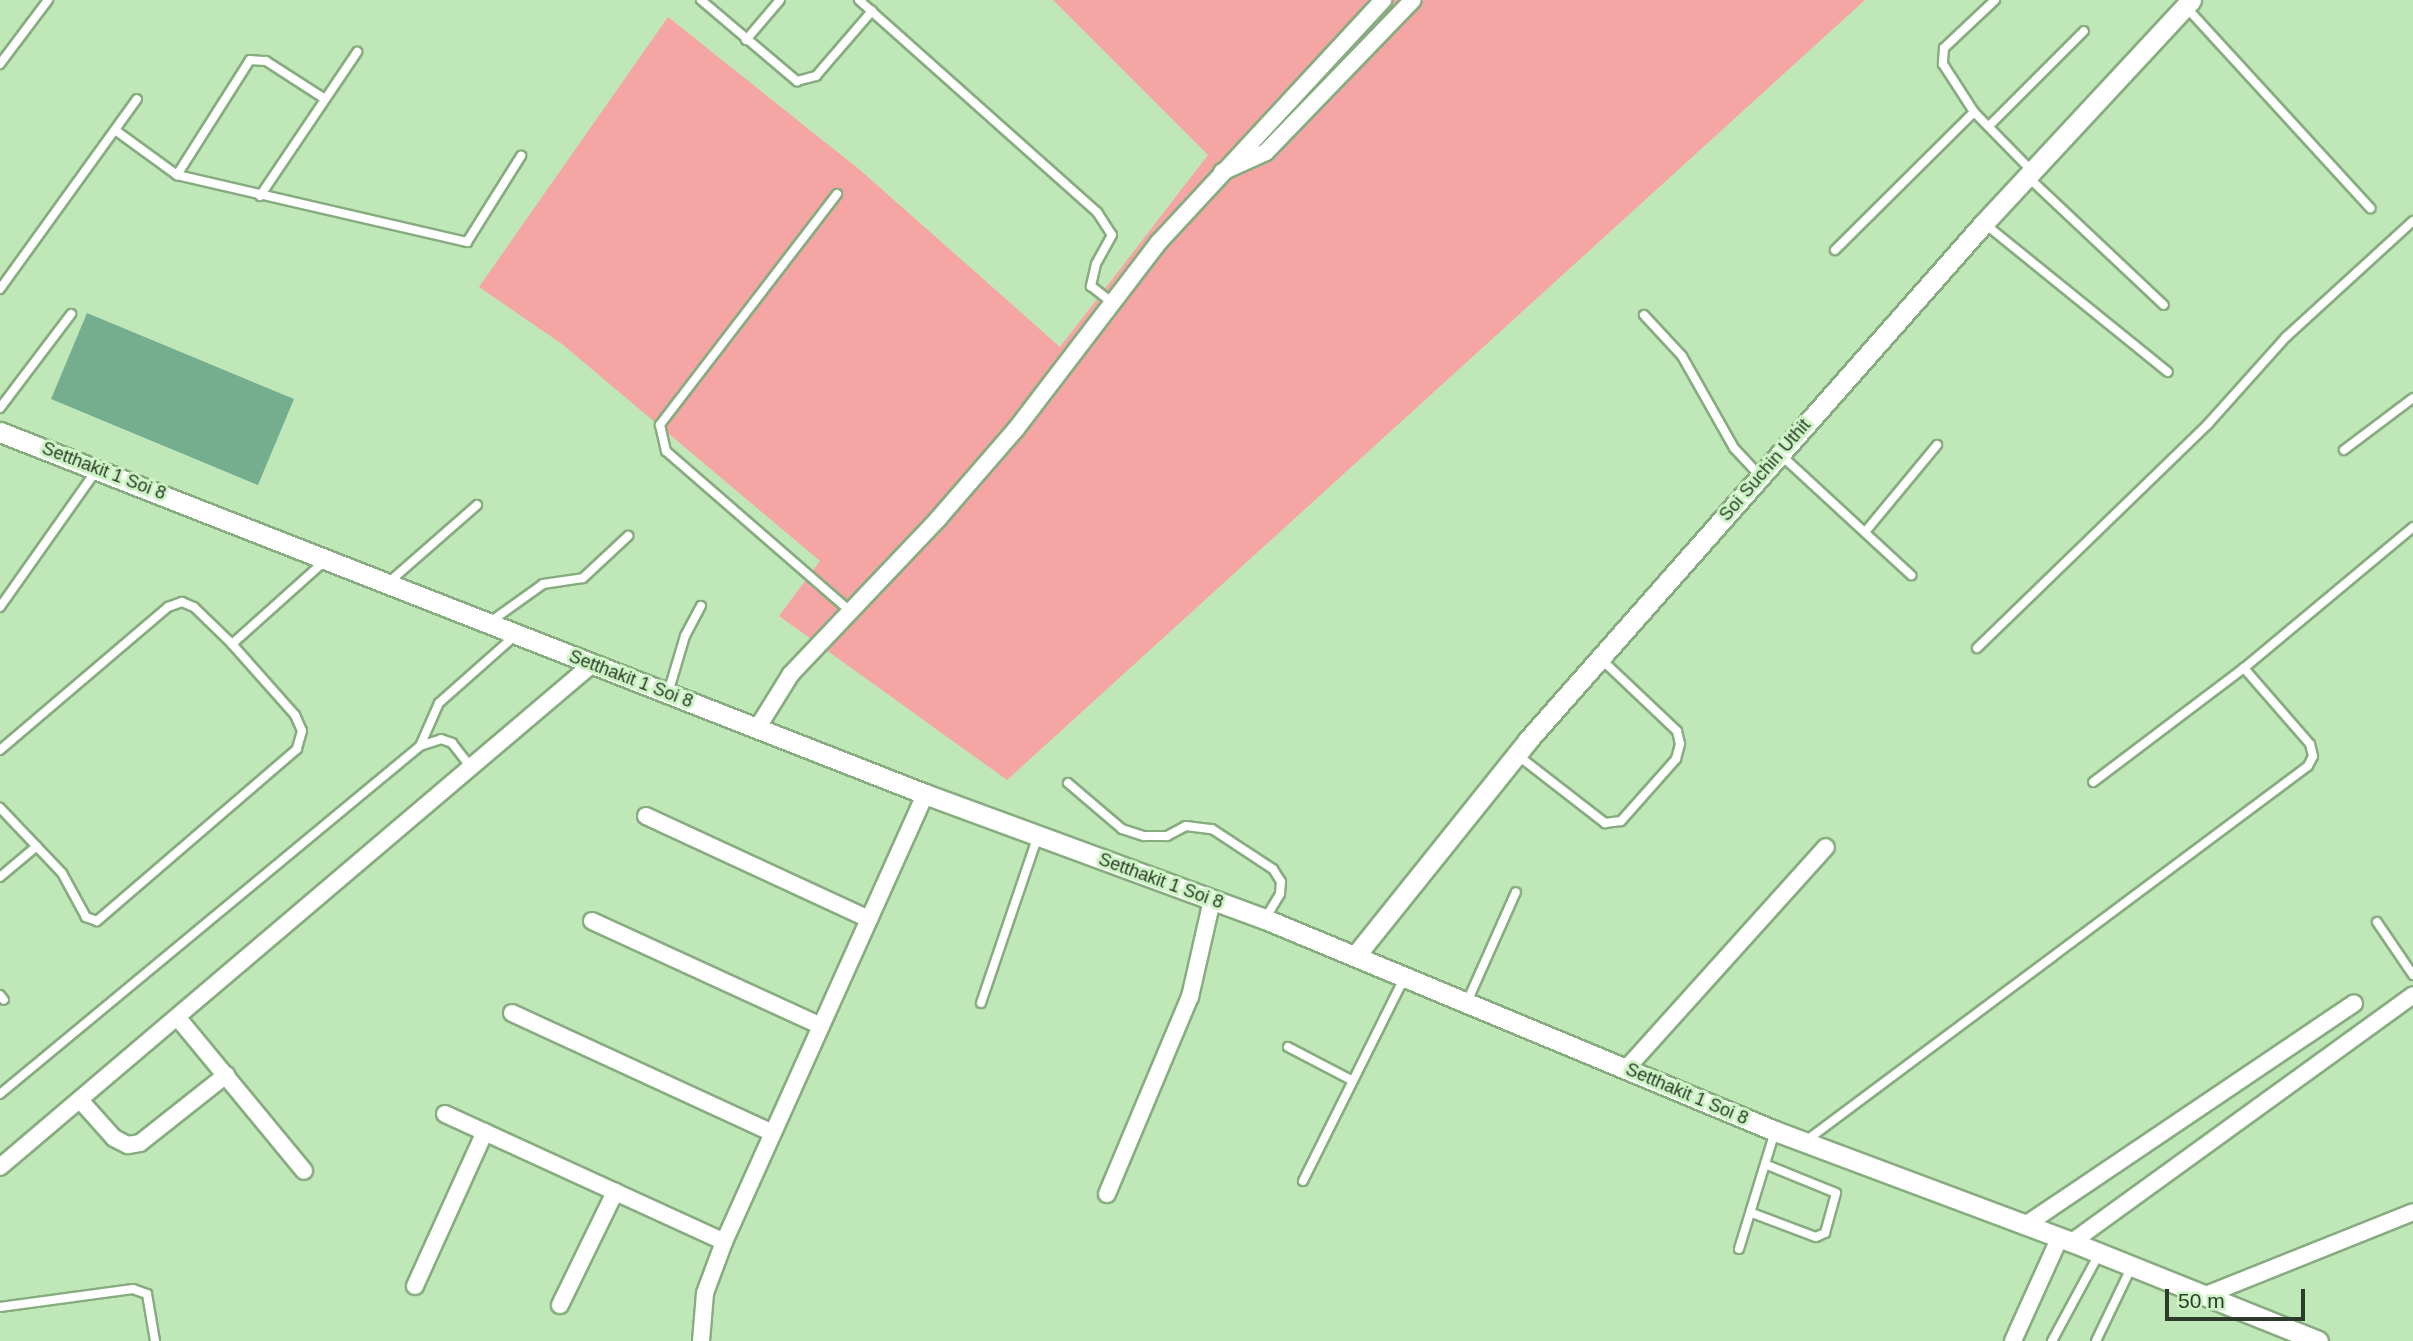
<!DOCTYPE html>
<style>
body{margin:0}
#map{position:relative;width:2413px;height:1341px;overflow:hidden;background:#c0e7b8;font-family:Arial,sans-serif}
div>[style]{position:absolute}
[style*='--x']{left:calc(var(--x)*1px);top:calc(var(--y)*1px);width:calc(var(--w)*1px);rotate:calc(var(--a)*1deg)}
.green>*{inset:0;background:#f5a5a4}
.building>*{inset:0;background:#74ae8f}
.roads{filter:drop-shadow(2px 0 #87ac80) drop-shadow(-2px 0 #87ac80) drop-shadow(0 2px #87ac80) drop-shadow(0 -2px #87ac80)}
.service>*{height:8px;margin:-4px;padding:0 4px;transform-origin:4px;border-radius:4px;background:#fff}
.minor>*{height:16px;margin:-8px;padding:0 8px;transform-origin:8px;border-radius:8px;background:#fff}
.tertiary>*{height:19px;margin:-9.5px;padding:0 9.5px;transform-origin:9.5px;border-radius:9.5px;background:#fff}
span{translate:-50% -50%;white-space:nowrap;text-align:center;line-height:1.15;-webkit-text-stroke:6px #cdf4c5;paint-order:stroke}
.street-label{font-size:18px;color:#2d3c2a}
.scale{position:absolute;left:2165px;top:1289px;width:140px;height:32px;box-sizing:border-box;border:4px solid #2d3c2a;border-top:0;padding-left:9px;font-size:21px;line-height:24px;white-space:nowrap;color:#2d3c2a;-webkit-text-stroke:5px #cdf4c5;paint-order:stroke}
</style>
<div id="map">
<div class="green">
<div style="clip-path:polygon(1053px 0,1865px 0,1007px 780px,779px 616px,820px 561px,562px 344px,479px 287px,668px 17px,860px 170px,1060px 347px,1208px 155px)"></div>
</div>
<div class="building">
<div style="clip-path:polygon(87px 313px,294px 399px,258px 485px,51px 399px)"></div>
</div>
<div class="roads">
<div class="service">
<div style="--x:701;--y:0;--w:126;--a:40.2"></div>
<div style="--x:797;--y:81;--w:20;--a:-15"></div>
<div style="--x:816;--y:76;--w:86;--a:-49.3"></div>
<div style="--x:859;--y:0;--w:319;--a:41.7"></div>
<div style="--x:1097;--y:212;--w:27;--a:57"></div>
<div style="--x:1112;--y:235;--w:33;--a:119"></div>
<div style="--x:1096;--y:264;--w:23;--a:103"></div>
<div style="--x:1091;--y:286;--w:28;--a:38"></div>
<div style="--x:1995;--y:0;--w:70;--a:136.7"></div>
<div style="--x:1944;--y:48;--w:16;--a:94"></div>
<div style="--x:1943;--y:64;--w:57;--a:57.1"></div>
<div style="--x:1974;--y:112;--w:83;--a:45.5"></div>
<div style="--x:2186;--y:7;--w:273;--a:47.5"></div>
<div style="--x:746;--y:40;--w:52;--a:-49.6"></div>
<div style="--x:0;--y:64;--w:80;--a:-53.1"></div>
<div style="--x:1989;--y:126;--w:134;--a:-45"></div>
<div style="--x:115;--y:130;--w:77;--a:36"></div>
<div style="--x:177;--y:175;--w:298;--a:13"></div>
<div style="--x:467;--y:242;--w:102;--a:-57.9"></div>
<div style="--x:177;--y:175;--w:136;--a:-57.6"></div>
<div style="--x:250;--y:60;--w:16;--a:4"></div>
<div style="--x:266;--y:61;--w:70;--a:32.8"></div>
<div style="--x:2029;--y:178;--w:185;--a:43.3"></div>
<div style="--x:837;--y:194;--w:291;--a:127.5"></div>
<div style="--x:660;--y:425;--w:27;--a:77"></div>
<div style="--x:666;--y:451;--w:245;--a:41"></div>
<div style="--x:260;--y:196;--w:174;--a:-56"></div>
<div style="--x:1985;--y:224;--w:235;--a:39"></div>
<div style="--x:1835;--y:250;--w:196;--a:-44.8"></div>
<div style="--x:0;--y:289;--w:234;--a:-54.2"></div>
<div style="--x:1644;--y:315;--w:56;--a:47.2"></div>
<div style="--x:1682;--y:356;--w:106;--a:60.5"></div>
<div style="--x:1734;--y:448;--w:38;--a:47"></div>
<div style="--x:0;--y:408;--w:118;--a:-52.9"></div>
<div style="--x:2344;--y:450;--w:86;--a:-37"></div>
<div style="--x:1782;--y:456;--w:176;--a:42.7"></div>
<div style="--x:1865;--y:532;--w:113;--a:-50.4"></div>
<div style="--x:389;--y:582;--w:117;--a:-41.2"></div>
<div style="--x:0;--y:607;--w:166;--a:-54.8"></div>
<div style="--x:490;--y:622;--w:65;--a:-35.6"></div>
<div style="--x:543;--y:584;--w:40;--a:-8.5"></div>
<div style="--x:583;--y:578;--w:62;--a:-43"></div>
<div style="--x:232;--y:644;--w:126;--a:-41.8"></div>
<div style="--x:1977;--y:648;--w:322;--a:-44.1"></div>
<div style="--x:2208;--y:424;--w:117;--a:-48.1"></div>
<div style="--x:2286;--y:337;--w:172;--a:-42.4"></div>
<div style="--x:2244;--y:668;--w:220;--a:-39.8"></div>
<div style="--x:668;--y:693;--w:59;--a:-73.4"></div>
<div style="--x:685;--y:636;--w:34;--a:-62"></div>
<div style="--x:420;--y:746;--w:47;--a:-66.2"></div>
<div style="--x:439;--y:703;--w:104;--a:-41.5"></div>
<div style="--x:0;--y:750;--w:221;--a:-40.4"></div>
<div style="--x:168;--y:607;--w:15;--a:-20"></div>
<div style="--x:182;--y:602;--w:13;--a:23"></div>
<div style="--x:194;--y:607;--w:53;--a:44.2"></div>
<div style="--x:232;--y:644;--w:95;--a:48.4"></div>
<div style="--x:295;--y:715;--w:17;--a:66"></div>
<div style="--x:302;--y:731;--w:19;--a:106"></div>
<div style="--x:297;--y:749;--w:264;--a:139.3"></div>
<div style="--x:97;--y:921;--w:12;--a:-160"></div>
<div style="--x:86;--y:917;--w:50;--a:-118.6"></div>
<div style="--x:62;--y:873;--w:90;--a:-133.6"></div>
<div style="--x:1516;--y:754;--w:113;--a:37.8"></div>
<div style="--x:1605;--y:823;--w:16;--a:-7"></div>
<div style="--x:1621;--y:821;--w:83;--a:-48.4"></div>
<div style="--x:1676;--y:759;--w:16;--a:-75"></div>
<div style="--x:1680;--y:744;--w:13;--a:-103"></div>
<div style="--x:1677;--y:731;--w:106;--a:-136.5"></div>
<div style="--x:1068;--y:783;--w:71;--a:40.4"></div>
<div style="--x:1122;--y:829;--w:23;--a:18"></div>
<div style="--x:1144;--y:836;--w:23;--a:0"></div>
<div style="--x:1167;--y:836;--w:21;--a:-28"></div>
<div style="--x:1186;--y:826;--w:26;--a:7"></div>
<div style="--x:1212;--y:829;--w:73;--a:33.3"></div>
<div style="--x:1273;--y:869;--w:15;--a:58"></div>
<div style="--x:1281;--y:882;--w:12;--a:95"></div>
<div style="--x:1280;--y:894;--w:29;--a:121"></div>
<div style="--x:0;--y:877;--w:48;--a:-40"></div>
<div style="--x:2377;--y:922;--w:64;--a:55.8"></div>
<div style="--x:0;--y:995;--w:6;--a:51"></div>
<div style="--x:1467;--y:1002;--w:120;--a:-66"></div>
<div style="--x:981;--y:1003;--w:176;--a:-71.2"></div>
<div style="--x:1288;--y:1047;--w:73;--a:27.6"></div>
<div style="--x:0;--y:1094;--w:545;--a:-39.64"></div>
<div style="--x:420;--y:746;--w:22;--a:-18"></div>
<div style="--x:441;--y:739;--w:12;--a:20"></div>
<div style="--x:452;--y:743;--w:31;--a:52"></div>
<div style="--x:1807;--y:1140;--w:625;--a:-36.74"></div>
<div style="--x:2308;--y:766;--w:11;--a:-63"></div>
<div style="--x:2313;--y:756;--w:12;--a:-104"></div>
<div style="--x:2310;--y:744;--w:101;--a:-131"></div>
<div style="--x:2244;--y:668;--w:189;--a:142.9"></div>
<div style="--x:1303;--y:1181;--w:227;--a:-63.5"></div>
<div style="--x:1752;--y:1213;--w:68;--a:20.6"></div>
<div style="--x:1816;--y:1237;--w:10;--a:-24"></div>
<div style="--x:1825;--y:1233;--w:41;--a:-74.6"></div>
<div style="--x:1836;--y:1193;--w:74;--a:-157.9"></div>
<div style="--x:1739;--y:1249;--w:123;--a:-73"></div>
<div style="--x:0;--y:1307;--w:134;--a:-7.7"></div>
<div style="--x:133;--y:1289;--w:15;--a:20"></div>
<div style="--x:147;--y:1294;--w:48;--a:80.3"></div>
<div style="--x:2052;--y:1341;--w:99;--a:-61.6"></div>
<div style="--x:2096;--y:1341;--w:83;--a:-64.4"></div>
</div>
<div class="minor">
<div style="--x:1222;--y:172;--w:48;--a:-24.4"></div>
<div style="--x:1266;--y:152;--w:211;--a:-46"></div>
<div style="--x:758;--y:727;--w:62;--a:-58.1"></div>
<div style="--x:791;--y:674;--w:214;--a:-46.5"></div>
<div style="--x:938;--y:519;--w:119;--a:-49.1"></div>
<div style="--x:1016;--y:429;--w:235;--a:-52.6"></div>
<div style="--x:1159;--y:242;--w:330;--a:-47.2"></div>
<div style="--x:646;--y:816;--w:246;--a:24.8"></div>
<div style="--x:592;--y:921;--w:252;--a:24.6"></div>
<div style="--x:512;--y:1013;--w:287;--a:24.7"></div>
<div style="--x:178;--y:1018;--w:198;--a:50.5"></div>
<div style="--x:1627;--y:1068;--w:297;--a:-48"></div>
<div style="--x:80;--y:1100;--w:51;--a:48.2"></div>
<div style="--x:114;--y:1138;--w:16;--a:27"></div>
<div style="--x:128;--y:1145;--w:12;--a:-9"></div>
<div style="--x:140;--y:1143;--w:110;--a:-38.3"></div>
<div style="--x:445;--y:1114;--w:307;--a:24.6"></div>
<div style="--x:0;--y:1167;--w:775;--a:-40.34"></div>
<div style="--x:1107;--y:1194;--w:214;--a:-67.2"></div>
<div style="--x:1190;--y:997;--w:99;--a:-77.2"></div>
<div style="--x:2024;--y:1226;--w:398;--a:-34"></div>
<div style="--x:2072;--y:1242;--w:421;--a:-35.9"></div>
<div style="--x:415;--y:1286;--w:169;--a:-65.6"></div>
<div style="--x:2206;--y:1295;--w:223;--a:-21.8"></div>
<div style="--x:560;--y:1305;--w:126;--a:-64"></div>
<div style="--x:701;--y:1341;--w:48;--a:-85.2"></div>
<div style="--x:705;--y:1293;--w:54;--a:-69.6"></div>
<div style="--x:724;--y:1242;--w:491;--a:-65.8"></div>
<div style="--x:2013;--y:1341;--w:112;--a:-65.7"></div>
</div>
<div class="tertiary">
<div style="--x:0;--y:432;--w:993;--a:21.37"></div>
<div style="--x:925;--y:794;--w:362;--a:20.2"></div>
<div style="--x:1265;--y:919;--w:552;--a:22.57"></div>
<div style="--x:1775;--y:1131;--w:317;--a:20.5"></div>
<div style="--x:2072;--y:1242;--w:265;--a:21.9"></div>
<div style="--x:1356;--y:955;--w:275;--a:-51.3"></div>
<div style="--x:1528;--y:740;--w:689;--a:-48.59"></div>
<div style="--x:1984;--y:223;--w:304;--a:-47.1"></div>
</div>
</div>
<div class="street-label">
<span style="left:1765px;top:470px;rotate:-49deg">Soi Suchin Uthit</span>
<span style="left:104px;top:471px;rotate:21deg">Setthakit 1 Soi 8</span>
<span style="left:631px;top:679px;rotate:21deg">Setthakit 1 Soi 8</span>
<span style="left:1161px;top:881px;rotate:20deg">Setthakit 1 Soi 8</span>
<span style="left:1687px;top:1094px;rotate:23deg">Setthakit 1 Soi 8</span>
</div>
<div class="scale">50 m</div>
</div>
